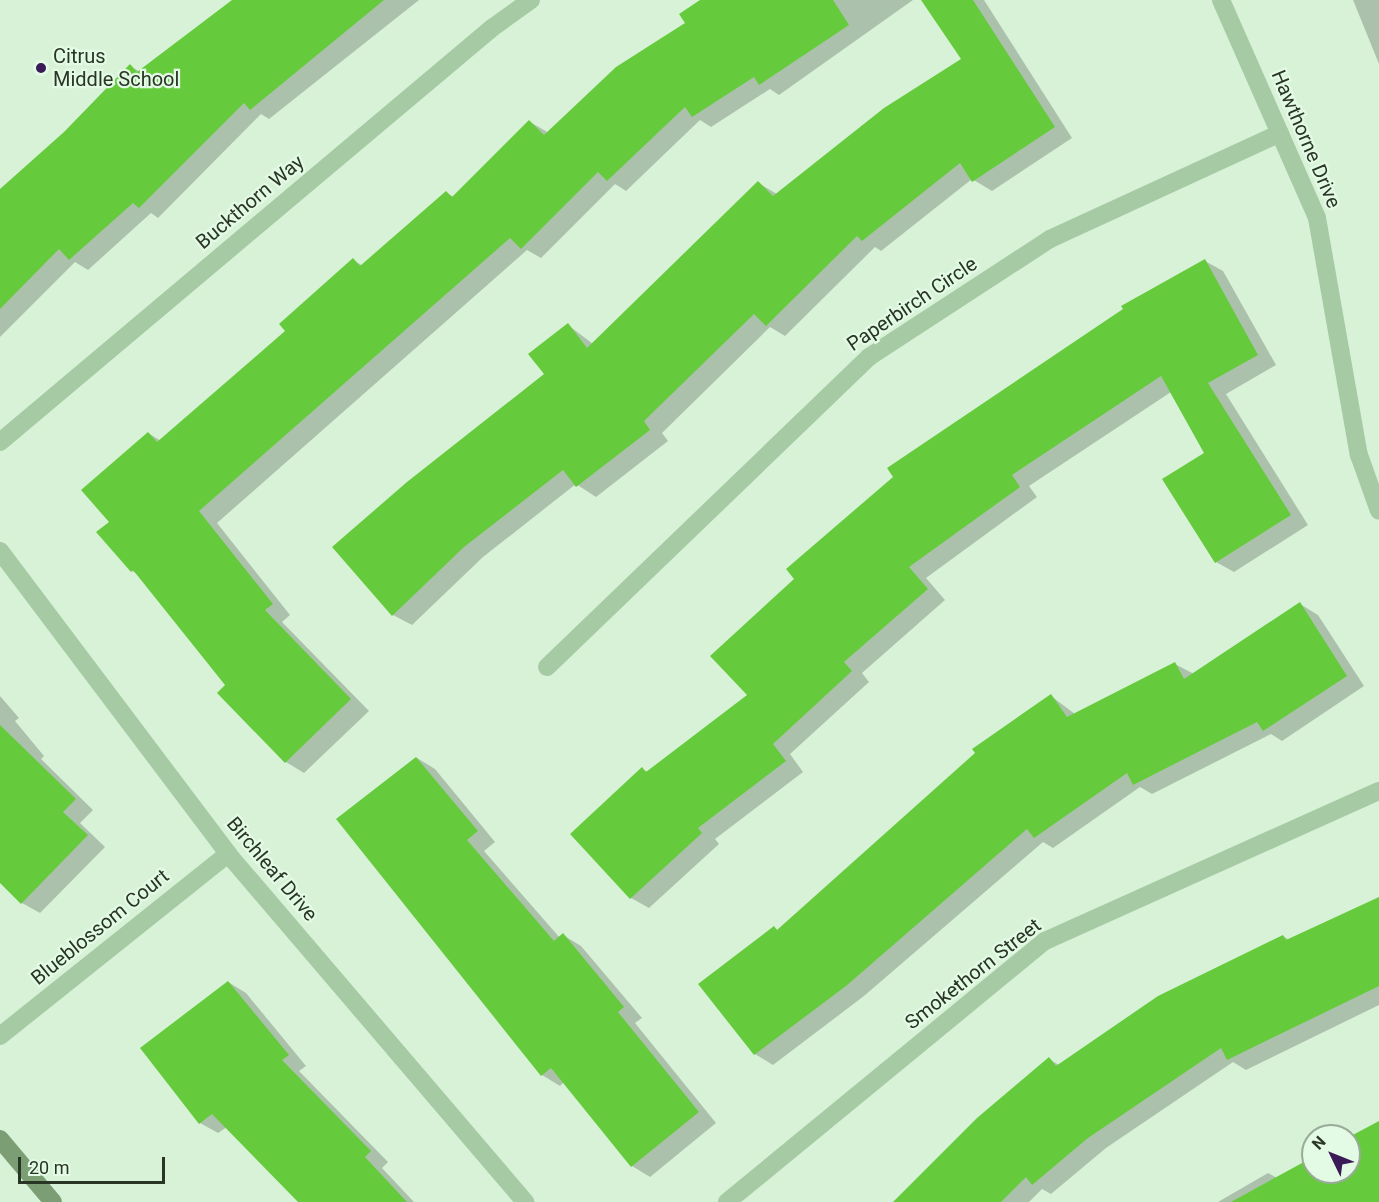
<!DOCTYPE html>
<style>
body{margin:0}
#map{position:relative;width:1379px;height:1202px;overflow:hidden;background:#d7f2d7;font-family:Roboto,sans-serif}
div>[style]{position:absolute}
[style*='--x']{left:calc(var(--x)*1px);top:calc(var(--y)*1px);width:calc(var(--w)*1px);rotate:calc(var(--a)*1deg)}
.shadow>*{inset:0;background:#0003}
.building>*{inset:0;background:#66cb3c}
.street>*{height:18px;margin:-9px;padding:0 9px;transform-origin:9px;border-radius:9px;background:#a6caa3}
.secondary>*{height:18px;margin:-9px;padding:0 9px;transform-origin:9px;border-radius:9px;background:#7b9e74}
.dots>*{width:16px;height:16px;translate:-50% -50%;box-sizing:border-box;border:3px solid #e3fae4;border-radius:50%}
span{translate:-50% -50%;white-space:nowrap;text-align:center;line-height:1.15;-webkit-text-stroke:4.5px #e3fae4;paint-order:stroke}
.poi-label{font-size:20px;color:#293525}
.left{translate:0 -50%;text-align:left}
.street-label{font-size:20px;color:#293525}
.north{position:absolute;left:1301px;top:1124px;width:60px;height:60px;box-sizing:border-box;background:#e3fae4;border:2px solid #99ab98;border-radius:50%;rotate:313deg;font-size:16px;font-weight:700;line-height:24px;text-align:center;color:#293525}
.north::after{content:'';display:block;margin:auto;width:21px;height:27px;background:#3a1a57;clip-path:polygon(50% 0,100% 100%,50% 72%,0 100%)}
.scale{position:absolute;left:18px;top:1157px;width:147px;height:27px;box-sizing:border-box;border:3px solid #293525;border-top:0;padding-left:8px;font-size:18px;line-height:21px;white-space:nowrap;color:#293525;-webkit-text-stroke:4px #e3fae4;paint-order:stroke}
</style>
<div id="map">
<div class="shadow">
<div style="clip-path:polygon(234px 0,419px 0,269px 119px,261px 114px,158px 218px,151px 213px,88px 270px,75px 262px,0 337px,0 191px,65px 133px,130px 66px,140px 72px)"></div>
<div style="clip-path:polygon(703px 0,913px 0,779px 95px,770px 89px,711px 127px,700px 120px,626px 191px,615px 184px,541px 258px,527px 250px,217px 523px,290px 615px,282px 622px,369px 711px,304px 773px,286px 762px,139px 575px,132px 571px,111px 522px,148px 433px,161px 441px,287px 331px,353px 260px,363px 266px,446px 193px,454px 197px,530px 122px,549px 133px,687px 23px)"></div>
<div style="clip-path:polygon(922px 0,984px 0,1072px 138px,992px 191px,972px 179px,881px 251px,875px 247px,785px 336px,770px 327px,662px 433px,668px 441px,596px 497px,576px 484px,483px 557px,412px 625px,393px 615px,546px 374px,568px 325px,593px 344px,758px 183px,777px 194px,963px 59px)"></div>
<div style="clip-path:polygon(1353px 0,1379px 0,1379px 64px)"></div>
<div style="clip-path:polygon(1205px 261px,1223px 271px,1276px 365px,1226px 394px,1308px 525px,1234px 572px,1216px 562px,1206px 453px,1171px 392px,1029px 486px,1037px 497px,926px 578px,945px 600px,862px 673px,869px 682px,790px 754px,803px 772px,715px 839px,719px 844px,649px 908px,631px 898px,642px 769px,648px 772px,749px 695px)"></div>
<div style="clip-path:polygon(1300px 604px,1318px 615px,1364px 686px,1282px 741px,1271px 734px,1152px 794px,1140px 787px,1053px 848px,1043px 842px,864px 996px,773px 1065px,755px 1054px,774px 928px,779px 931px,1051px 696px,1075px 714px,1175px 664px,1194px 674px)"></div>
<div style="clip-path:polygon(0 696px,19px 718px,15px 721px,44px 756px,41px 759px,93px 810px,80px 823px,105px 847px,40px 913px,22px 903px,0 881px)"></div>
<div style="clip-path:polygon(417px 758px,435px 769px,495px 842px,484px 851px,560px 938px,563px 935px,581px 946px,642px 1018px,635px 1023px,716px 1123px,650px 1177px,632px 1166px,564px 1082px,560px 1086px,542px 1075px,339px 819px)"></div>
<div style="clip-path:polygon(1379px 899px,1379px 1005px,1246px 1070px,1233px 1062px,1106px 1148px,1051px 1194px,1042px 1189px,1029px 1202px,896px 1202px,1049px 1059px,1059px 1065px,1283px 936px,1289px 940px)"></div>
<div style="clip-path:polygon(228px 982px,246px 993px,306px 1066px,299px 1071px,388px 1162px,382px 1168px,414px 1202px,300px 1202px,227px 1127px,218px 1133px,200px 1123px)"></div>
<div style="clip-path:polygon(1379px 1125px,1379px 1202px,1218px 1202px,1268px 1173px,1277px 1178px,1313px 1159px,1313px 1172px,1349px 1172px,1349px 1139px)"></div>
</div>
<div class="building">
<div style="clip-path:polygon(232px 0,384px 0,250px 110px,244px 103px,139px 208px,133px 203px,69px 260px,59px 249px,0 309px,0 189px,64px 132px,130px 64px,137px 72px)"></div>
<div style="clip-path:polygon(700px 0,833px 0,849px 25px,759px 85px,754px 77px,692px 117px,685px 107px,607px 181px,598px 172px,521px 249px,510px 238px,199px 511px,273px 604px,265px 610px,351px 699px,285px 763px,217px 693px,225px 685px,133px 570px,131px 572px,96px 532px,109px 522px,81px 490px,148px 432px,157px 442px,285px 331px,279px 324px,353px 258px,360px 266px,446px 191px,452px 197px,529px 120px,544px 135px,616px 67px,685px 23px,679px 14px)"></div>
<div style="clip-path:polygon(921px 0,973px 0,1055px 127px,972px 182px,960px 163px,862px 241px,857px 236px,766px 326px,754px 314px,644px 421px,650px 430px,576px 487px,563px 470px,464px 547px,392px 616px,332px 547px,407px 482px,544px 374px,528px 354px,568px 323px,587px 348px,758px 181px,773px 196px,884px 108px,961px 59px)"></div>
<div style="clip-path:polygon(1205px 259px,1258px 355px,1208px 383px,1291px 515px,1215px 563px,1162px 479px,1204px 453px,1161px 376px,1012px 475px,1020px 487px,909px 567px,928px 589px,844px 662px,852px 671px,773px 744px,786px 761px,698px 828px,702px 833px,630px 899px,570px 834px,642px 767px,646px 772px,747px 695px,710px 656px,794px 579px,786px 569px,893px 477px,887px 468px,1123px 309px,1121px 306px)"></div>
<div style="clip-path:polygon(1300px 602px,1347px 676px,1263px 731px,1257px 722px,1133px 785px,1127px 773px,1034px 838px,1027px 829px,846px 986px,754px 1055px,698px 984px,774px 926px,777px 930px,975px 753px,972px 749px,1051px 694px,1067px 717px,1175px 662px,1184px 679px)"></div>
<div style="clip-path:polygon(0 725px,76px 799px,63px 812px,88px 835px,21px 904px,0 883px)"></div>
<div style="clip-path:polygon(416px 757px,478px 831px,467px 840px,554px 941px,563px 933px,624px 1007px,618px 1012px,699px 1112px,631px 1167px,551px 1068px,541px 1076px,336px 819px)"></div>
<div style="clip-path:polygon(1379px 897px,1379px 986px,1227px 1060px,1221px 1048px,1088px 1138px,1032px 1185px,1026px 1177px,1001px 1202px,893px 1202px,977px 1118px,1049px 1057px,1056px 1066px,1158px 996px,1283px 935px,1286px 940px)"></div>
<div style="clip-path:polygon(228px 981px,289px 1055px,282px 1060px,371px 1151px,365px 1157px,407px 1202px,298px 1202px,212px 1114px,199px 1124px,140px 1048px)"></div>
<div style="clip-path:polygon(1379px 1121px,1379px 1202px,1231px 1202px,1313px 1157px,1313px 1172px,1349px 1172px,1349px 1137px)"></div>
</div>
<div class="street">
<div style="--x:1221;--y:0;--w:238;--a:66.2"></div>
<div style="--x:1317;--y:218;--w:241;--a:80"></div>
<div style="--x:1359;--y:455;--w:59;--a:70.3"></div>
<div style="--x:0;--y:442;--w:643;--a:-40.08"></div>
<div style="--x:492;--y:28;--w:48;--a:-35.7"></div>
<div style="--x:0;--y:551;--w:379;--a:53"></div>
<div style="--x:228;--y:854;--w:458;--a:49.5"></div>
<div style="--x:547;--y:667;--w:447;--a:-43.9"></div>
<div style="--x:869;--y:357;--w:216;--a:-33.1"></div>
<div style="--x:1050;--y:239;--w:253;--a:-24.7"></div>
<div style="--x:0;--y:1036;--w:292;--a:-38.6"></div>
<div style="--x:727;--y:1202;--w:411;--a:-39.4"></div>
<div style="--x:1045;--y:941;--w:366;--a:-24.2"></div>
</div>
<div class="secondary">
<div style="--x:0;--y:1139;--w:82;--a:49.9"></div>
</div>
<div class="dots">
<div style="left:41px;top:68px;background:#3a1a57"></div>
</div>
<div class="poi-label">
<span class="left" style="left:53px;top:68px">Citrus<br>Middle School</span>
</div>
<div class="street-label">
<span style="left:1306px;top:139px;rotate:67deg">Hawthorne Drive</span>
<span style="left:250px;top:202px;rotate:-40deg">Buckthorn Way</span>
<span style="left:912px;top:304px;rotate:-34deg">Paperbirch Circle</span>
<span style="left:272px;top:869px;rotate:50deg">Birchleaf Drive</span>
<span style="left:100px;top:927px;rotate:-39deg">Blueblossom Court</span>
<span style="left:973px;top:974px;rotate:-38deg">Smokethorn Street</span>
</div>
<div class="north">N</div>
<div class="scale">20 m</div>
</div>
